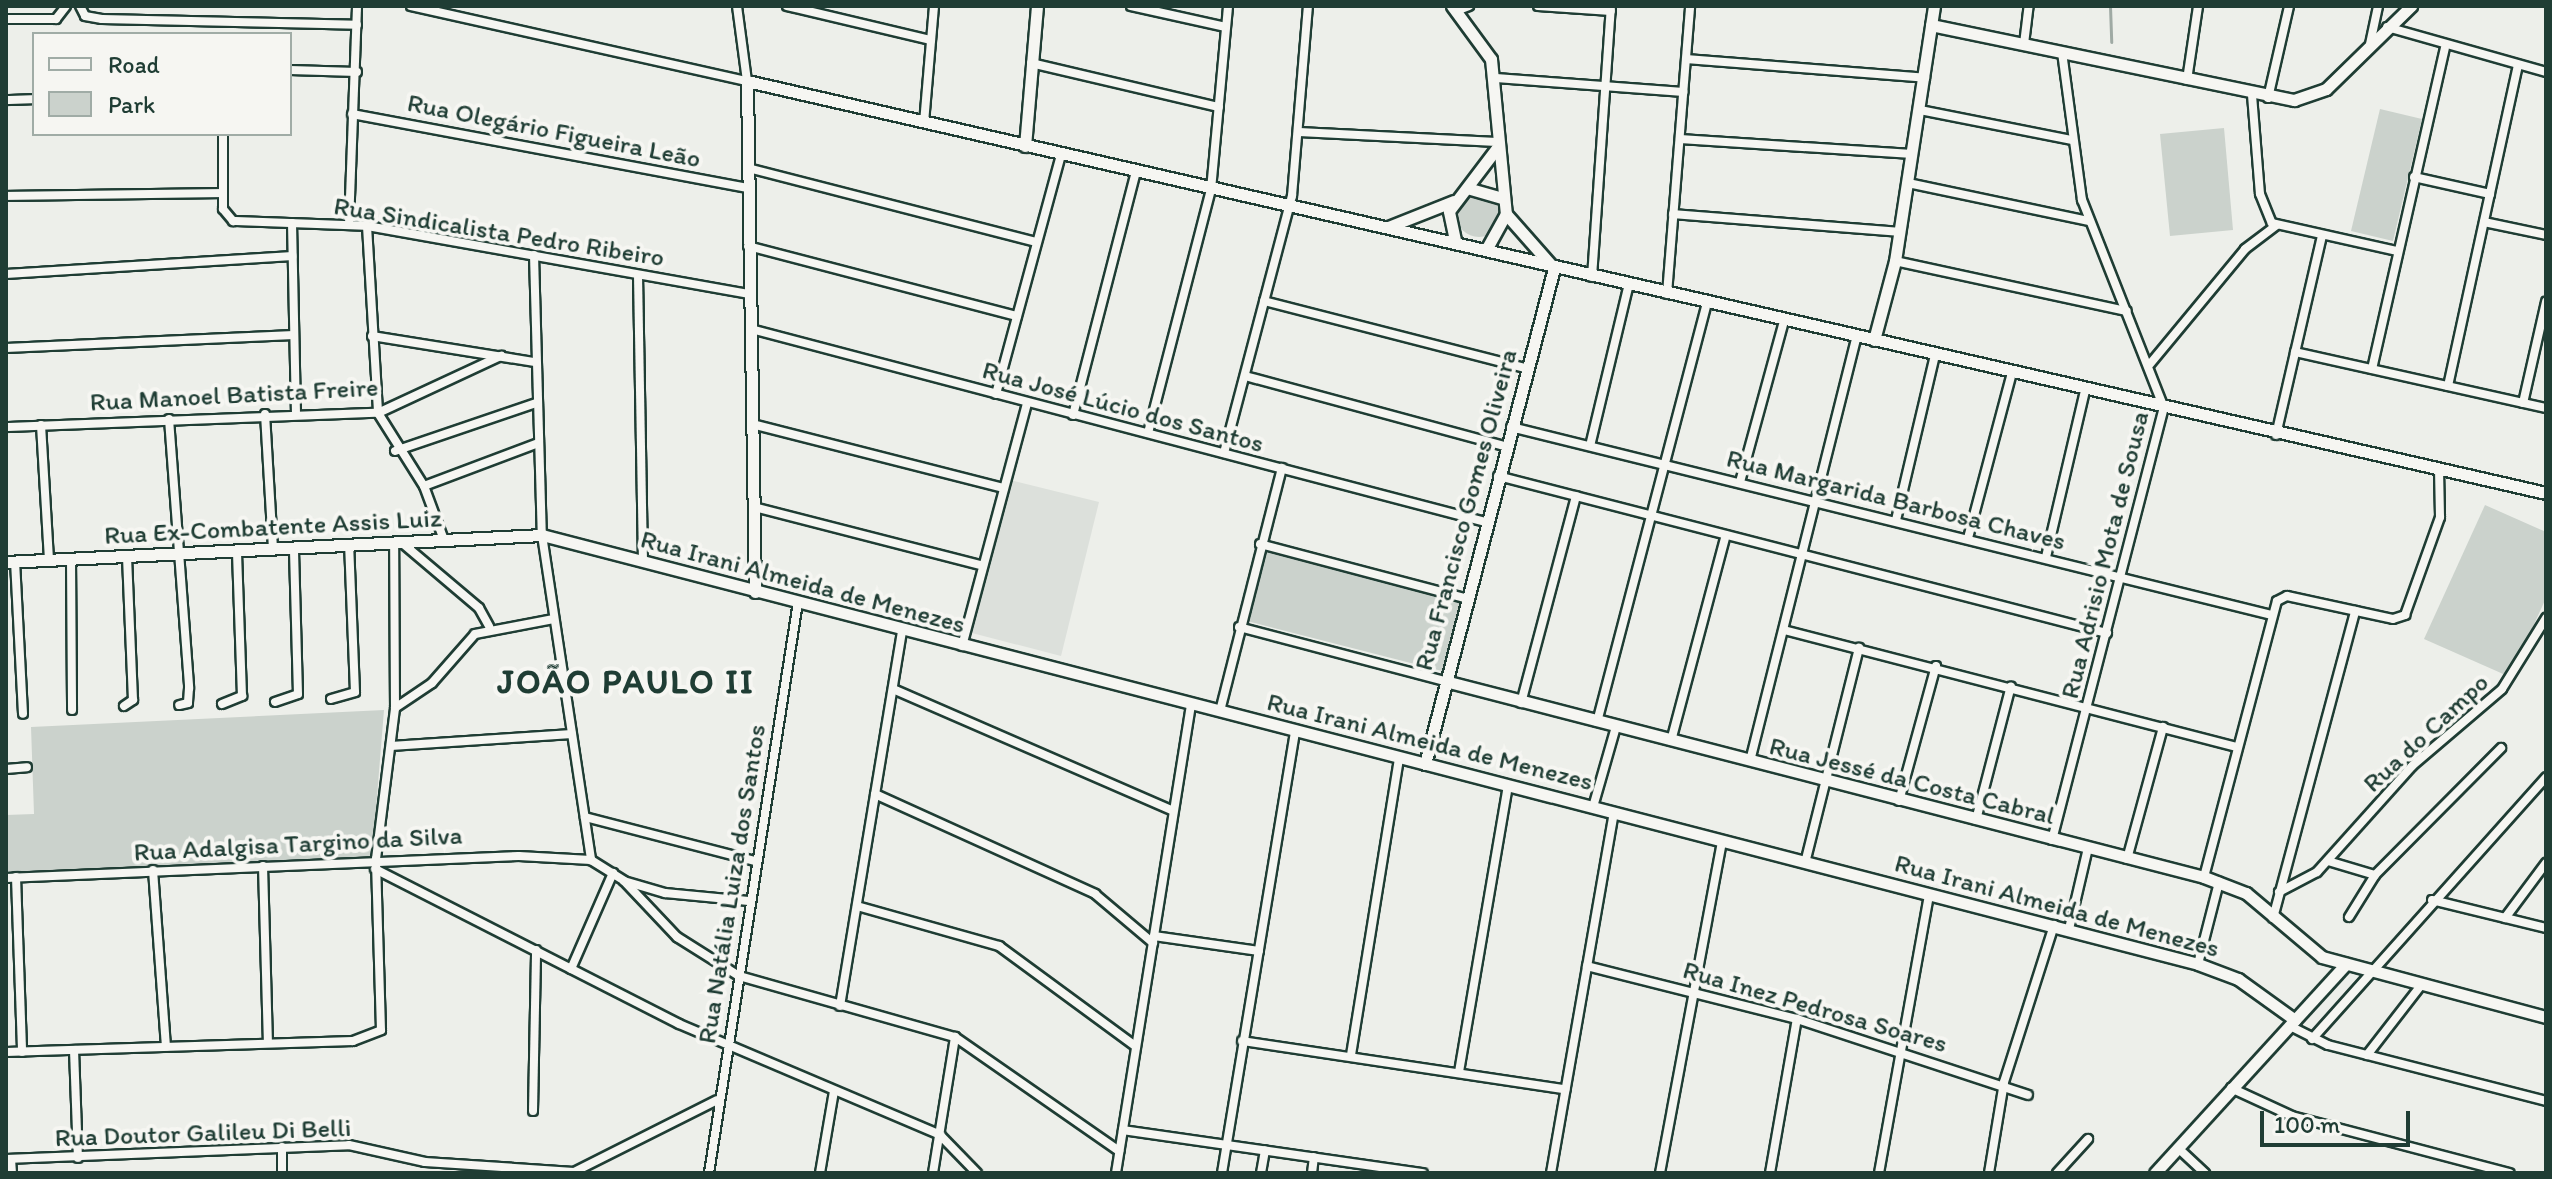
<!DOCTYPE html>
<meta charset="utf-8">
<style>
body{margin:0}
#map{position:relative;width:2552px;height:1179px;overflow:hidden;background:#edefea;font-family:Itim,sans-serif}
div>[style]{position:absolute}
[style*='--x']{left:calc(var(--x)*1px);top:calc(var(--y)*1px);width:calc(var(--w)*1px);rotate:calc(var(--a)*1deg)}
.built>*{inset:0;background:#dce0db}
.green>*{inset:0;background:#cbd2cc}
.round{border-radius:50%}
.stream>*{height:3px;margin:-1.5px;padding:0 1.5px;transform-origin:1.5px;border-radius:1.5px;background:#9faaa4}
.roads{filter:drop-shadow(2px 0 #1f3d34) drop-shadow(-2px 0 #1f3d34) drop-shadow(0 2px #1f3d34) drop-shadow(0 -2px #1f3d34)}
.street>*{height:8px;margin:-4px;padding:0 4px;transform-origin:4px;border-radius:4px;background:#f6f6f2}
.secondary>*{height:11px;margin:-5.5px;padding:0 5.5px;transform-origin:5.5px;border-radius:5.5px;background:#f6f6f2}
span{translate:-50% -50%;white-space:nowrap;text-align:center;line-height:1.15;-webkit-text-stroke:8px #f6f6f2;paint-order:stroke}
.street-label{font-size:26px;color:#1f3d34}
.district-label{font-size:34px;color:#1f3d34;font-weight:700;letter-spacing:2px}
.frame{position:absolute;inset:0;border:8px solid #1f3d34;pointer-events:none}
.legend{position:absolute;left:32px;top:32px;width:260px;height:104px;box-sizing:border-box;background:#f6f6f2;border:2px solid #a0aca6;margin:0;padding:10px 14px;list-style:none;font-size:24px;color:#1f3d34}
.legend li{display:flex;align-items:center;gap:16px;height:40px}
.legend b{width:40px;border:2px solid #a0aca6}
.scale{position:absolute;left:2260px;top:1111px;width:150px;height:36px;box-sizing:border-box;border:4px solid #1f3d34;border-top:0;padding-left:10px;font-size:24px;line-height:28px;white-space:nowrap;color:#1f3d34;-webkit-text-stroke:6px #f6f6f2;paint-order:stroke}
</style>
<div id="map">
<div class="built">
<div style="clip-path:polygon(1010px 480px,1099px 502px,1061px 656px,972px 633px)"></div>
</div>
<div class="green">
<div style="clip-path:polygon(2380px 109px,2422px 119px,2393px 241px,2351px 231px)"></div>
<div style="clip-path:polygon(2224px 128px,2233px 230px,2170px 236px,2160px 134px)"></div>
<div class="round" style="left:1456px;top:191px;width:46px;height:46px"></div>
<div style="clip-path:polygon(2485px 505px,2546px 532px,2546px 598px,2510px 677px,2424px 639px)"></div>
<div style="clip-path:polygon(1265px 552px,1460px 601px,1442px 671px,1247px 621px)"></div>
<div style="clip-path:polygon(384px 710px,372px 858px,6px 876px,6px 815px,34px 814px,31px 727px)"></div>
</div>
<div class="stream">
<div style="--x:2110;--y:6;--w:36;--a:88"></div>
</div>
<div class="roads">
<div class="street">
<div style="--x:80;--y:6;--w:11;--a:63"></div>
<div style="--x:85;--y:16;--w:17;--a:10"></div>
<div style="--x:102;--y:19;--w:255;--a:1.3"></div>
<div style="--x:411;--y:6;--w:344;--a:12.6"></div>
<div style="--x:747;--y:81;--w:76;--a:-97.6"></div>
<div style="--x:787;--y:6;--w:148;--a:13.3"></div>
<div style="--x:1131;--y:6;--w:97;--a:12.5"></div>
<div style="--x:1538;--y:6;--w:73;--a:3.9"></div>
<div style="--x:1456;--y:11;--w:14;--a:-21"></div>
<div style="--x:6;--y:19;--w:50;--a:0"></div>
<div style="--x:56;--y:19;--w:16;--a:-52"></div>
<div style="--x:2387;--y:27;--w:165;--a:15.8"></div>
<div style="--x:2024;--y:44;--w:38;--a:-83"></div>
<div style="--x:2370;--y:44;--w:39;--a:-78"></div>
<div style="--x:1686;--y:59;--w:240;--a:4.5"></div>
<div style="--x:1031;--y:63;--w:193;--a:13.2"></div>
<div style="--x:290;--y:70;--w:67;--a:1.7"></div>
<div style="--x:1496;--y:78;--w:188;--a:4.3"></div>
<div style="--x:2187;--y:80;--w:75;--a:-81.5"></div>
<div style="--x:2252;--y:95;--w:99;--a:85.4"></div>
<div style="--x:2260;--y:194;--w:31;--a:68"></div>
<div style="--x:2272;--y:223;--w:128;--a:12.6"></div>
<div style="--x:2268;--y:98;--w:94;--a:-77.1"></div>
<div style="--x:6;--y:100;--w:28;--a:-2"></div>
<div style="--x:1920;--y:110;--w:154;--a:11.2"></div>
<div style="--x:352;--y:114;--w:404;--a:10.6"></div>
<div style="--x:924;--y:123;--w:117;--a:-85.1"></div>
<div style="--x:1299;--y:132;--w:198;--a:2.9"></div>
<div style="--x:223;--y:134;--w:75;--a:90"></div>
<div style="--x:223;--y:209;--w:16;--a:50"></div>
<div style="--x:233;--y:221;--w:134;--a:2.1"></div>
<div style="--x:367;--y:226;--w:389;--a:10.1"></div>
<div style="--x:1680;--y:139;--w:233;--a:3.7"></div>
<div style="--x:748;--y:168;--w:298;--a:14.4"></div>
<div style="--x:2414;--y:177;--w:78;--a:12.6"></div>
<div style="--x:1908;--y:183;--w:184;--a:11.9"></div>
<div style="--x:6;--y:196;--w:215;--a:-0.8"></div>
<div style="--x:1673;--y:214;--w:228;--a:4.5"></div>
<div style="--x:2484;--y:222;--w:63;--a:11.8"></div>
<div style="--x:292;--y:223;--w:190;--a:88.8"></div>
<div style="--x:349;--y:225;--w:219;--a:-87.9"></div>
<div style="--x:367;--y:226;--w:187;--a:86.6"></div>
<div style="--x:378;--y:413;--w:86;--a:57.8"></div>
<div style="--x:424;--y:486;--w:58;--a:69.7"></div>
<div style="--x:748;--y:246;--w:278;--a:14.6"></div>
<div style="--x:534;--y:255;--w:280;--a:88.4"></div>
<div style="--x:542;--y:535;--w:329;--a:81.4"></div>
<div style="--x:1895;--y:261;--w:237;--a:12.2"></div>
<div style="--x:6;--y:274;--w:287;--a:-3.6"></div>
<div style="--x:638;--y:275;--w:287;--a:89"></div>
<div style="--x:1592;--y:277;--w:272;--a:-86"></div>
<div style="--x:1667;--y:294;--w:289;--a:-85.4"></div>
<div style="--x:1264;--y:301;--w:269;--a:14.4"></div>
<div style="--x:751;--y:329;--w:759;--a:14.73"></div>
<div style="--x:372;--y:336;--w:165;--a:9.1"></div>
<div style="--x:6;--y:348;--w:288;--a:-2.6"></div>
<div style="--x:2295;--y:352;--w:257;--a:12.6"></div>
<div style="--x:2150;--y:364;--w:149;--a:-50.4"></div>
<div style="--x:2245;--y:249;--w:40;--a:-37"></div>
<div style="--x:2372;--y:369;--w:329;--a:-77.2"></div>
<div style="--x:1245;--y:376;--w:269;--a:15.1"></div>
<div style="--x:2448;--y:386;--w:329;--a:-77.7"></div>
<div style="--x:996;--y:394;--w:248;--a:-74.8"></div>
<div style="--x:2523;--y:403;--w:104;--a:-77.2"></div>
<div style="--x:265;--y:414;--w:135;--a:86.6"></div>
<div style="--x:1073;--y:415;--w:251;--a:-75.5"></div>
<div style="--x:169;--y:419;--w:270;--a:85.7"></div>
<div style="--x:189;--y:688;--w:15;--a:94"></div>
<div style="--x:188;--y:703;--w:9;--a:167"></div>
<div style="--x:752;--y:424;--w:260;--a:14.3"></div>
<div style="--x:41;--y:425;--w:135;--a:86.6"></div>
<div style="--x:6;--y:427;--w:372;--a:-2.2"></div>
<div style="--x:378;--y:413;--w:136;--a:-24.9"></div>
<div style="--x:1511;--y:427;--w:784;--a:13.88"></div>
<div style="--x:1148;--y:433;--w:251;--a:-75.5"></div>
<div style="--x:1211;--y:190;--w:185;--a:-84.7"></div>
<div style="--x:2276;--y:435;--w:205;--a:-77"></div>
<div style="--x:1590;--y:446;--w:167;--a:-76.5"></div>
<div style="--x:395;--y:451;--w:149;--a:-18.8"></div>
<div style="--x:1224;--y:453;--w:266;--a:-75.2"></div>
<div style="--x:1292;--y:196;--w:191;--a:-85.2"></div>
<div style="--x:1498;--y:476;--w:629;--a:14.46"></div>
<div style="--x:1740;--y:482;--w:167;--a:-74.7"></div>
<div style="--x:424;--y:486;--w:120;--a:-20.6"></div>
<div style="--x:754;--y:507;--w:236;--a:14.4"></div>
<div style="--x:1896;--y:520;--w:170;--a:-76.7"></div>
<div style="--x:1968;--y:538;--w:171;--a:-75.1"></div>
<div style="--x:401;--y:542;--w:102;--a:40.2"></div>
<div style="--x:479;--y:608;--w:21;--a:61"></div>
<div style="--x:1260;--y:544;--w:212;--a:14.8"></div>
<div style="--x:2046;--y:557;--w:171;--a:-76.8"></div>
<div style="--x:71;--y:559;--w:151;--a:89.6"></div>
<div style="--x:15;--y:561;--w:153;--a:87"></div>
<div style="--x:1239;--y:627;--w:213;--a:14.7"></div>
<div style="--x:1784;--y:630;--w:468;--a:14.5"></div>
<div style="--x:962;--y:646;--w:251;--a:-75"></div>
<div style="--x:893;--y:689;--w:305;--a:23.5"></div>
<div style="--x:331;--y:699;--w:25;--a:-16"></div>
<div style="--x:355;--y:692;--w:148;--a:-92.3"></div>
<div style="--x:275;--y:702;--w:24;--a:-19"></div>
<div style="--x:298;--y:694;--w:147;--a:-91.6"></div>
<div style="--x:1521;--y:703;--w:214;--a:-75.1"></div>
<div style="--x:222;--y:704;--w:22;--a:-22"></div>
<div style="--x:242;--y:696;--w:145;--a:-92"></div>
<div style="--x:124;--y:706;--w:11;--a:-34"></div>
<div style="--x:133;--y:700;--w:144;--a:-92.4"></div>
<div style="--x:395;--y:708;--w:45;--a:-34"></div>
<div style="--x:432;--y:683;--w:65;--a:-48.7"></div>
<div style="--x:475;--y:634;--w:80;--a:-10.8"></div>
<div style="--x:1220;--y:711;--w:251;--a:-75.7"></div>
<div style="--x:1597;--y:722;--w:433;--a:-75.3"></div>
<div style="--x:1671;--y:741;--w:213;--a:-75.1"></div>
<div style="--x:391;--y:746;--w:181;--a:-3.8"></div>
<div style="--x:1750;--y:761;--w:438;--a:-75.9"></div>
<div style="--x:6;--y:769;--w:21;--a:-5"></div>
<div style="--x:875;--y:794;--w:242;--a:24.4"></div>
<div style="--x:1095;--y:894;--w:76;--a:40.2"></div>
<div style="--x:1899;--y:801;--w:140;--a:-74.7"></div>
<div style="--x:1593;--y:807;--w:83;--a:-74"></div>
<div style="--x:585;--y:817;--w:176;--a:14.5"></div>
<div style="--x:1976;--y:820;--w:138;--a:-75.4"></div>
<div style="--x:2052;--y:840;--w:446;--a:-75.5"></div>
<div style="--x:2164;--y:408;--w:224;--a:-111.5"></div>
<div style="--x:2082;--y:200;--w:148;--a:-97.7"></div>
<div style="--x:2127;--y:859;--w:137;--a:-74.7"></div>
<div style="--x:2328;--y:861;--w:49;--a:16.6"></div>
<div style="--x:2375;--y:875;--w:179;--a:-45.2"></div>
<div style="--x:1805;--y:863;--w:222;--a:-75.9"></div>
<div style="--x:263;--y:866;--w:177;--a:88.4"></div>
<div style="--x:375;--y:869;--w:341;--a:27"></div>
<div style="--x:679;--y:1024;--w:284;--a:23"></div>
<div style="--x:940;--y:1135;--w:53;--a:45.8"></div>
<div style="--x:153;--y:870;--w:177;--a:85.8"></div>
<div style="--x:16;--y:877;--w:175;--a:88"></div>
<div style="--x:2204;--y:877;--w:285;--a:-75.2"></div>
<div style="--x:2277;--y:601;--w:11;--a:-27"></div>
<div style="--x:2287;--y:596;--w:108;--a:12.2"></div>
<div style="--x:2393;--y:619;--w:13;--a:-18"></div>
<div style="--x:2405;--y:615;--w:104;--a:-70.3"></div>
<div style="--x:2440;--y:517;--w:47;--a:-91.2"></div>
<div style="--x:6;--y:878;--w:513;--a:-2.46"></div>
<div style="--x:519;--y:856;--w:72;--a:3.2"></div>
<div style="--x:591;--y:860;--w:39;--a:32"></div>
<div style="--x:624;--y:881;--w:43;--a:16.3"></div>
<div style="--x:665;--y:893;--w:84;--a:5.4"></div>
<div style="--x:625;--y:882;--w:76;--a:46.6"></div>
<div style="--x:677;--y:937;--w:73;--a:32.2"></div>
<div style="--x:739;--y:976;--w:224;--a:15.8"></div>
<div style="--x:955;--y:1037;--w:200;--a:34.8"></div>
<div style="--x:2279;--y:892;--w:43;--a:-27.8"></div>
<div style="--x:2317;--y:872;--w:142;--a:-48.1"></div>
<div style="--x:2412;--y:766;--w:118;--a:-40.5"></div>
<div style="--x:2502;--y:689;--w:84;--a:-58.2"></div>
<div style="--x:2432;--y:900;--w:117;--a:13.8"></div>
<div style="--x:857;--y:906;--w:148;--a:15.7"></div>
<div style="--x:999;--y:946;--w:169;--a:36.3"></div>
<div style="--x:2349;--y:917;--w:49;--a:-58.2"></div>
<div style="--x:2273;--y:918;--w:318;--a:-75"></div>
<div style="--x:2505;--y:918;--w:69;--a:-53.3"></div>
<div style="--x:2069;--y:929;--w:83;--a:-76.8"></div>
<div style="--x:1154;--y:936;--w:106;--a:8.1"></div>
<div style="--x:2198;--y:964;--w:85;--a:-75.6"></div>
<div style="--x:1587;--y:966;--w:217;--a:14.2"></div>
<div style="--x:1797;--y:1019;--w:243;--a:18.2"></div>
<div style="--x:571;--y:969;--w:105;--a:-66.4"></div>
<div style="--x:840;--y:1006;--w:380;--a:-80.6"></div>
<div style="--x:2290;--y:1026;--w:42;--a:26.6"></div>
<div style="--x:2328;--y:1045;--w:225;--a:14.4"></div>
<div style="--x:2312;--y:1039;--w:351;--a:-48.2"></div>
<div style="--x:1242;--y:1041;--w:327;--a:8.5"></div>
<div style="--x:74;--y:1050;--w:108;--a:87.9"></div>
<div style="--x:6;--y:1052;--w:347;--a:-1.8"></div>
<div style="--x:353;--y:1041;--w:30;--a:-21"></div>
<div style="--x:381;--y:1030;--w:171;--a:-91.7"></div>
<div style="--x:376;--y:859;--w:152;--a:-82.8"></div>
<div style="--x:395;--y:708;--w:166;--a:-90.3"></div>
<div style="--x:1351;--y:1055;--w:301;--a:-80.8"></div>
<div style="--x:2367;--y:1055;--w:90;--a:-52.2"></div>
<div style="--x:1459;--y:1072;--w:290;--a:-80.3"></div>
<div style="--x:2231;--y:1088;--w:67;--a:24.7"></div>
<div style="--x:2292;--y:1116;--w:225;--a:14.7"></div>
<div style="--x:533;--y:1111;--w:161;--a:-88.9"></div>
<div style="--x:1123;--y:1130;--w:303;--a:8.2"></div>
<div style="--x:282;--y:1147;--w:26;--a:90"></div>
<div style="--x:2178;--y:1148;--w:37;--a:43"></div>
<div style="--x:6;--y:1159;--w:343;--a:-2.3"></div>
<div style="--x:349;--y:1145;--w:78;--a:12.6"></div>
<div style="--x:425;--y:1162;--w:149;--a:3.8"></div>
<div style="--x:574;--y:1172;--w:160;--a:-26.7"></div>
<div style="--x:11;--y:1159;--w:14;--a:86"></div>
<div style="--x:709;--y:1173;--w:578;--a:-81.14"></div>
<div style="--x:820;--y:1173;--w:83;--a:-80.3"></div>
<div style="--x:933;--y:1173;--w:138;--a:-80.8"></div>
<div style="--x:1116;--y:1173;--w:475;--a:-80.9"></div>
<div style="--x:1222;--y:1173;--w:448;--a:-80.6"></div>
<div style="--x:1261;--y:1173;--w:23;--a:-80"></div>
<div style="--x:1312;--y:1173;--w:16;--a:-83"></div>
<div style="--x:1551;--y:1173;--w:366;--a:-80.1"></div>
<div style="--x:1660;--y:1173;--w:338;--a:-79.4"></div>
<div style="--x:1770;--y:1173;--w:156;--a:-80.1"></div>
<div style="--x:1879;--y:1173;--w:282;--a:-79.8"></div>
<div style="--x:1989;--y:1173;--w:92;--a:-80.6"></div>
<div style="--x:2004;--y:1082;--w:165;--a:-72.3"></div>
<div style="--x:2057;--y:1173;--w:46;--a:-47.6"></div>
</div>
<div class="secondary">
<div style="--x:1452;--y:6;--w:66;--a:53.7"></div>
<div style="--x:1491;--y:59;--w:156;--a:84.5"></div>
<div style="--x:1506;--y:214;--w:68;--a:48.6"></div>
<div style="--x:1931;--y:25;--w:371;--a:11.7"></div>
<div style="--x:2294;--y:100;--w:34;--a:-19"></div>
<div style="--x:2326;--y:89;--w:119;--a:-44.3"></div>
<div style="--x:1025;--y:146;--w:141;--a:-85.1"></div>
<div style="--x:1467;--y:188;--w:35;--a:16"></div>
<div style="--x:1388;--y:227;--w:71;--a:-21.5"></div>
<div style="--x:1455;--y:240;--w:30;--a:-102"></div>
<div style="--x:1449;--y:211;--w:78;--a:-52.8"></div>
<div style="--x:1487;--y:248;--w:39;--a:-61"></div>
<div style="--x:1874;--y:340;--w:82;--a:-75.1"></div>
<div style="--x:1895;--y:261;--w:258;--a:-81.3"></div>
<div style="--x:6;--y:562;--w:537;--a:-2.88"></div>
<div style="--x:542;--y:535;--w:1711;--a:14.52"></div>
<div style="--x:2198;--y:964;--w:43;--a:20.6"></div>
<div style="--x:2238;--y:979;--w:70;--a:35.7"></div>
<div style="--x:755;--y:592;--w:511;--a:-90.9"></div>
<div style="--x:747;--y:81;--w:1846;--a:12.9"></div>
<div style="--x:1445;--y:681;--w:784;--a:14.48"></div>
<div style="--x:2204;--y:877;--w:45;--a:20.9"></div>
<div style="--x:2246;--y:893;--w:99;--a:40.1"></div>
<div style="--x:2322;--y:957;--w:232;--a:15"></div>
<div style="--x:1425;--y:764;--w:513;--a:-75.42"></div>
<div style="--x:2155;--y:1173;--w:283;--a:-47.6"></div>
</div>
</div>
<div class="street-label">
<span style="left:554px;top:131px;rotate:11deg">Rua Olegário Figueira Leão</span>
<span style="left:499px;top:232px;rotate:9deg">Rua Sindicalista Pedro Ribeiro</span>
<span style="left:234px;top:395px;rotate:-3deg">Rua Manoel Batista Freire</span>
<span style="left:1123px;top:407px;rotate:15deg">Rua José Lúcio dos Santos</span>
<span style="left:1896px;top:500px;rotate:14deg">Rua Margarida Barbosa Chaves</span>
<span style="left:1466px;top:510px;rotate:-75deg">Rua Francisco Gomes Oliveira</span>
<span style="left:273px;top:527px;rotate:-3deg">Rua Ex-Combatente Assis Luiz</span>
<span style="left:2105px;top:555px;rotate:-76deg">Rua Adrisio Mota de Sousa</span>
<span style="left:803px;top:582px;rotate:15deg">Rua Irani Almeida de Menezes</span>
<span style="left:2426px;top:733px;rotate:-43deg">Rua do Campo</span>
<span style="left:1430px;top:742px;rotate:14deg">Rua Irani Almeida de Menezes</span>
<span style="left:1912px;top:781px;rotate:14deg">Rua Jessé da Costa Cabral</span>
<span style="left:298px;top:844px;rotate:-3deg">Rua Adalgisa Targino da Silva</span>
<span style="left:732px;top:884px;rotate:-81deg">Rua Natália Luiza dos Santos</span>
<span style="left:2057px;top:906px;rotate:15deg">Rua Irani Almeida de Menezes</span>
<span style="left:1815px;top:1007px;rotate:16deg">Rua Inez Pedrosa Soares</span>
<span style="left:203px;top:1133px;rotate:-2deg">Rua Doutor Galileu Di Belli</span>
</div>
<div class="district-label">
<span style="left:626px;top:682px">JOÃO PAULO II</span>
</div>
<div class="frame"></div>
<ul class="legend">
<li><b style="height:10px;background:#f6f6f2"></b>Road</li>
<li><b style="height:22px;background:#cbd2cc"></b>Park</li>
</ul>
<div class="scale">100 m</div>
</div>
